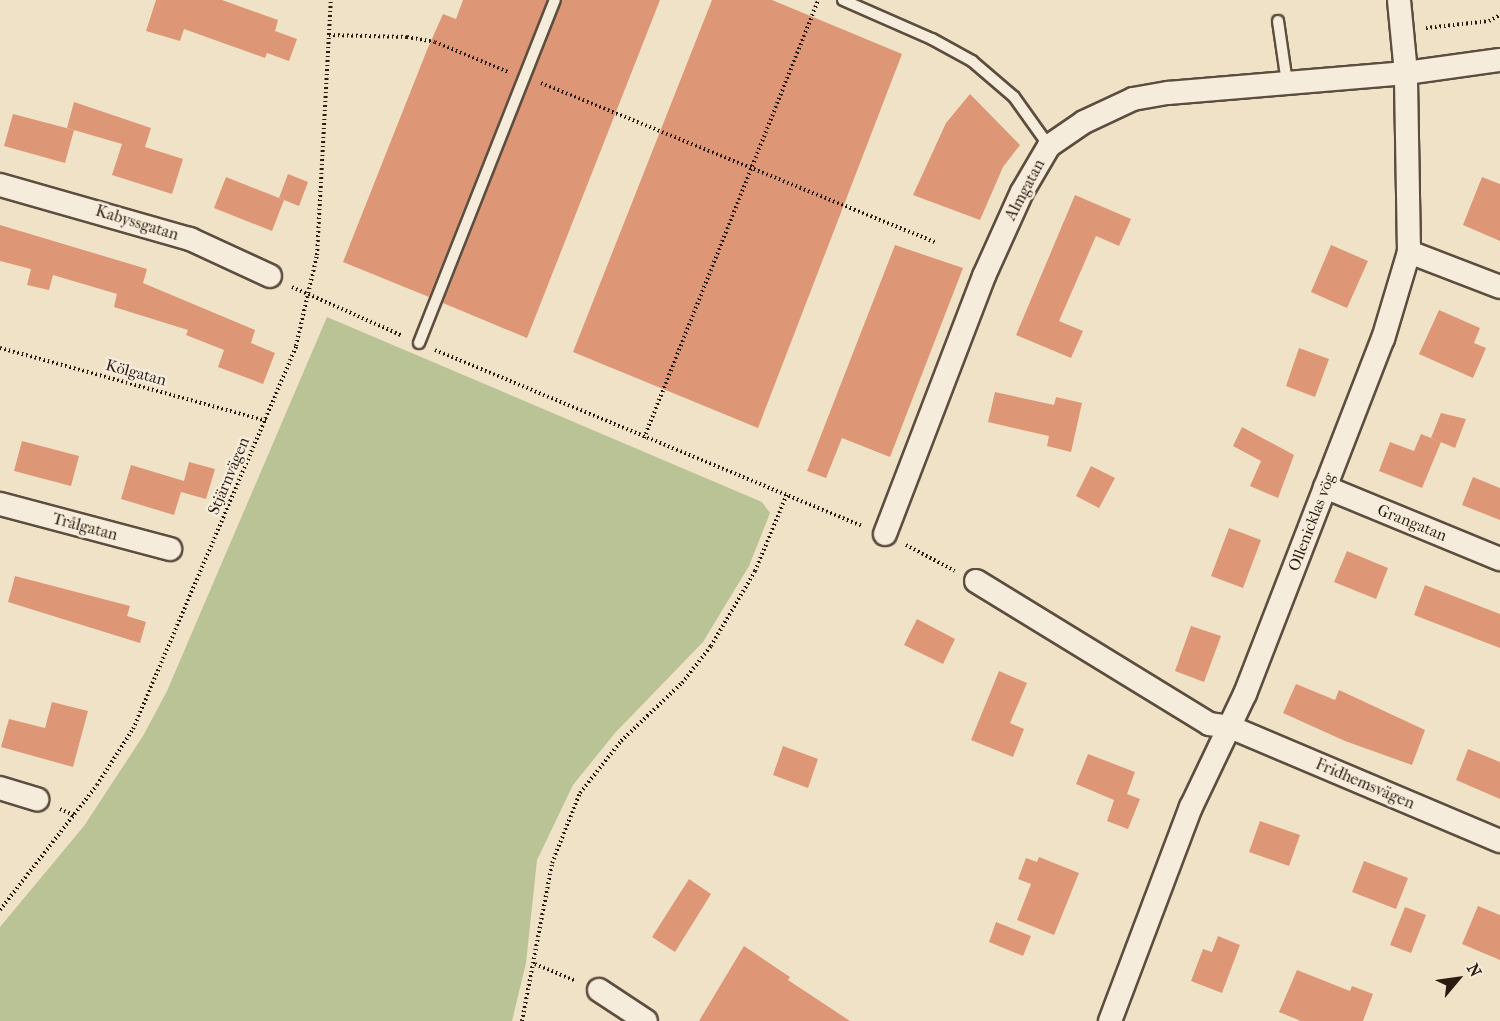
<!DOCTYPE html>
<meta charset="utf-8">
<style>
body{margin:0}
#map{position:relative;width:1500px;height:1021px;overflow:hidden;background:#f0e2c7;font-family:"IM FELL French Canon",serif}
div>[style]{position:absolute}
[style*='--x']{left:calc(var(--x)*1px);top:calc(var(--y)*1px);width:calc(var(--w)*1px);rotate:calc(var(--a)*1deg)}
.green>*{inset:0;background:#bac396}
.building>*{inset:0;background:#de9776}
.path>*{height:4px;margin-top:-2px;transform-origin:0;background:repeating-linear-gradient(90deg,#2c1b10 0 1.5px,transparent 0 4.5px)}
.roads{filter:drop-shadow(2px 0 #5d4d3e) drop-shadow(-2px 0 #5d4d3e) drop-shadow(0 2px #5d4d3e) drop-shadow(0 -2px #5d4d3e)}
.lane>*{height:10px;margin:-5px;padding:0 5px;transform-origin:5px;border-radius:5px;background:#f5ecdb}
.street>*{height:22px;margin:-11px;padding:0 11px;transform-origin:11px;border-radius:11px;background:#f5ecdb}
span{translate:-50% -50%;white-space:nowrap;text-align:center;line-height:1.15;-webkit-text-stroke:5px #f5ecdb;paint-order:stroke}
.street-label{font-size:16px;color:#2c1b10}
.north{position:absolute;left:1428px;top:949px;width:60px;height:60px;-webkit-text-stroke:4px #f5ecdb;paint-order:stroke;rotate:61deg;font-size:16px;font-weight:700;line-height:24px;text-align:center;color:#2c1b10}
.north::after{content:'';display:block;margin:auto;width:21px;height:27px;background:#2c1b10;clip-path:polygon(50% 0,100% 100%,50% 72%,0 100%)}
</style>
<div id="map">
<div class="green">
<div style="clip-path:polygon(327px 317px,762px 502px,770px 513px,749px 566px,703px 642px,615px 733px,573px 785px,537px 860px,526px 963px,512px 1021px,0 1021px,0 927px,84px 826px,143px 736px,167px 691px)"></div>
</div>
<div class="building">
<div style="clip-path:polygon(156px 0,222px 0,278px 20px,275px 31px,297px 39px,289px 61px,267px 53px,265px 58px,184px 29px,180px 41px,146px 31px)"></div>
<div style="clip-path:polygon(463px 0,547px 0,429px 297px,343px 262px,427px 50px,443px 14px,456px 19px)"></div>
<div style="clip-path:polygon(562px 0,660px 0,527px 338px,443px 303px)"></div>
<div style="clip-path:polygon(712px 0,772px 0,902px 54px,758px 428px,573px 352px)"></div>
<div style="clip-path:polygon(970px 94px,1020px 145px,1003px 167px,980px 220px,913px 195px,946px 123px)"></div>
<div style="clip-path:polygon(74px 102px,151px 128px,145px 147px,183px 159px,172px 194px,112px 175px,122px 144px,67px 128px)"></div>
<div style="clip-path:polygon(13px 114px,74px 130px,65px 163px,4px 146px)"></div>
<div style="clip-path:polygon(288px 174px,308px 182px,299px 206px,279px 198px)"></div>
<div style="clip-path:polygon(226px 177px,284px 200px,272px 231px,214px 208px)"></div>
<div style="clip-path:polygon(1482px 177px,1500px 184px,1500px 241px,1463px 225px)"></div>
<div style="clip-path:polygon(1075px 195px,1131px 219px,1119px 246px,1096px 236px,1080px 273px,1059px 321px,1083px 331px,1071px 358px,1016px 335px)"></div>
<div style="clip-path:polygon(0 225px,147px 269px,143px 283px,255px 330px,251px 343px,275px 353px,263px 384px,218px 367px,224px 350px,186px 335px,188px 330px,114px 307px,117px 294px,53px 275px,49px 290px,27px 285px,31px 269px,0 261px)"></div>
<div style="clip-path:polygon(895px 245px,963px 268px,890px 457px,842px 438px,826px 478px,807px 471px)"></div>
<div style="clip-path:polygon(1331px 245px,1368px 261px,1347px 308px,1311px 292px)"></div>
<div style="clip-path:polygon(1439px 310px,1480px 328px,1474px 343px,1486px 348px,1473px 378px,1419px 354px)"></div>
<div style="clip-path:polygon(1299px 348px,1329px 359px,1315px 397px,1286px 386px)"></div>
<div style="clip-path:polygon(995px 392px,1054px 405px,1056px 397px,1082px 403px,1071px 452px,1047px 446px,1049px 436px,988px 422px)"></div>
<div style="clip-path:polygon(1441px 413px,1466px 419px,1455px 448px,1431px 438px)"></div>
<div style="clip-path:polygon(1242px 427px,1294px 455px,1278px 498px,1250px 486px,1261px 461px,1233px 446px)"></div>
<div style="clip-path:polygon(1421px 434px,1441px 442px,1422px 488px,1379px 471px,1390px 442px,1414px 451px)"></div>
<div style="clip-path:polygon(22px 441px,79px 456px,71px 486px,14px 471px)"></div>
<div style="clip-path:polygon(189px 462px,215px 469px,206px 499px,181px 492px,174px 515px,121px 499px,131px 465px,184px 481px)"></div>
<div style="clip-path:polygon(1091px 466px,1115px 478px,1099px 508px,1076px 496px)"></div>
<div style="clip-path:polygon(1473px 477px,1500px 488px,1500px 520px,1462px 505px)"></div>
<div style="clip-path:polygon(1229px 528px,1261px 540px,1243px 588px,1211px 576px)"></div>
<div style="clip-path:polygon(1347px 551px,1388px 568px,1376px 599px,1334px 582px)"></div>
<div style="clip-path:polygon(15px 576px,130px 606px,127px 616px,146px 622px,140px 643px,8px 602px)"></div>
<div style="clip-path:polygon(1425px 585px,1500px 614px,1500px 648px,1414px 615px)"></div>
<div style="clip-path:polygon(917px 619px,955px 639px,943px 664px,904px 645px)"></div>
<div style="clip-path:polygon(1191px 626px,1221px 636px,1204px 682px,1175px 671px)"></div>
<div style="clip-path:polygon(999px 671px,1027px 683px,1010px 723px,1024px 729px,1013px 757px,971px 740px)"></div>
<div style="clip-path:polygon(1296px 684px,1335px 700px,1339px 690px,1425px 730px,1412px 765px,1345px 741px,1283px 713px)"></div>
<div style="clip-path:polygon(52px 702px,88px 711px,73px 767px,1px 747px,9px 719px,45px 728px)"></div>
<div style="clip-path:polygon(783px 746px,818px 759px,808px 788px,773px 775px)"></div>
<div style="clip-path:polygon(1468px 749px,1500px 762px,1500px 799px,1456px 780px)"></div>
<div style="clip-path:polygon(1088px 754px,1135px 772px,1127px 794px,1140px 799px,1128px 829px,1107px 821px,1114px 800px,1076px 784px)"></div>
<div style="clip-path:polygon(1260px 821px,1300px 835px,1289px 866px,1249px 852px)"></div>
<div style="clip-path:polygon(1039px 857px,1079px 873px,1054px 935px,1017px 920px,1031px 884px,1018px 879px,1026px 858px,1037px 862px)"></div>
<div style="clip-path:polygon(1364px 861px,1408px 878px,1396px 909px,1352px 892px)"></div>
<div style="clip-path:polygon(689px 879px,711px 894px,675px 952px,652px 937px)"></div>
<div style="clip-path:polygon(1478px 906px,1500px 915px,1500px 960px,1462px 944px)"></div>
<div style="clip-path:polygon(1405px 907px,1426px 915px,1411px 953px,1390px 945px)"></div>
<div style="clip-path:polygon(996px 922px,1031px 936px,1023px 956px,989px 942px)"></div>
<div style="clip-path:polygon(1218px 936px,1240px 945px,1222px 993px,1191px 981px,1203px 949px,1212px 952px)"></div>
<div style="clip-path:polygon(744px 946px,790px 977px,788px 980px,850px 1021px,699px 1021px)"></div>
<div style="clip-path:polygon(1297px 970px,1350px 991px,1352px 986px,1373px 994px,1363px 1021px,1301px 1021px,1279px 1012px)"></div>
</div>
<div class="path">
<div style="--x:1426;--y:28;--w:63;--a:-6.3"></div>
<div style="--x:1489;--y:21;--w:13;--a:-29"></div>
<div style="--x:329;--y:35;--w:78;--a:1.5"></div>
<div style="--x:407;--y:37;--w:28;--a:10"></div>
<div style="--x:435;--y:42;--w:79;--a:22.3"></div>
<div style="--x:541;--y:83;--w:425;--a:22"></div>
<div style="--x:292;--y:287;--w:121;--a:23.8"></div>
<div style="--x:0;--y:348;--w:276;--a:15.3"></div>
<div style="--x:435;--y:350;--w:463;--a:22.4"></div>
<div style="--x:644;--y:438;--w:471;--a:-68.3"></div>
<div style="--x:906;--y:545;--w:55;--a:28"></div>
<div style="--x:60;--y:809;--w:15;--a:23"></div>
<div style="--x:0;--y:910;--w:158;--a:-52.2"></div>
<div style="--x:97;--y:785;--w:67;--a:-57.3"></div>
<div style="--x:133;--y:729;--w:416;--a:-66.9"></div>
<div style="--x:296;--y:346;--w:93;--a:-77"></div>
<div style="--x:317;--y:255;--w:255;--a:-86.9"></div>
<div style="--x:535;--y:964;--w:44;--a:22.5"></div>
<div style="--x:522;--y:1021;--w:161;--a:-79.2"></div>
<div style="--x:552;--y:863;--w:75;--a:-68.2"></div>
<div style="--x:580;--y:793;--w:66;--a:-51.7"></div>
<div style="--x:621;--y:741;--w:84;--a:-43.6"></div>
<div style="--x:682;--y:683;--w:47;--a:-51.9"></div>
<div style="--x:711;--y:646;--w:87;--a:-59.6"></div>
<div style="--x:755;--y:571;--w:83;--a:-67.4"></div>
</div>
<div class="roads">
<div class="lane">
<div style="--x:843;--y:0;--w:97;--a:23.7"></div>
<div style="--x:932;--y:39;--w:46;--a:28.8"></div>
<div style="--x:972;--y:61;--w:55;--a:40.6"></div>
<div style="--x:1014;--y:97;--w:60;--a:54.5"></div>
<div style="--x:1278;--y:21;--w:63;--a:81.7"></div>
<div style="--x:419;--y:343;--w:369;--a:-68.4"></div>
</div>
<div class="street">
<div style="--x:0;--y:185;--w:198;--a:15.9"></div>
<div style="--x:190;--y:239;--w:88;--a:24.8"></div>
<div style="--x:1409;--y:252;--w:97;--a:21"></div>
<div style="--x:1325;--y:487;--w:189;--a:22.4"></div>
<div style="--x:0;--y:504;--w:176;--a:14.8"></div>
<div style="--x:885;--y:534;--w:276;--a:-69"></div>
<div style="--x:984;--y:276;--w:92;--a:-65.7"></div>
<div style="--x:1022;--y:192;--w:53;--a:-59.6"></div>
<div style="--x:1049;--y:146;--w:42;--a:-34.4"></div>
<div style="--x:1084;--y:122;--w:54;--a:-25.1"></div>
<div style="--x:1133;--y:99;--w:36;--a:-10"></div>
<div style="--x:1168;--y:93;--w:239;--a:-4.8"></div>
<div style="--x:1406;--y:73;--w:95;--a:-7.9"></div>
<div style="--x:976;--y:581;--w:273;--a:31.5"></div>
<div style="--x:1209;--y:724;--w:21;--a:8"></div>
<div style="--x:1230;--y:727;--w:293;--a:22.9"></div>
<div style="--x:0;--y:788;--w:39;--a:17"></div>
<div style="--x:599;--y:990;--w:56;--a:33.4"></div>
<div style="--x:1110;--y:1021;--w:229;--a:-69.3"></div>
<div style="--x:1191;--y:807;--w:125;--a:-64.5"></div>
<div style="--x:1245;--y:694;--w:381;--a:-68.8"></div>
<div style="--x:1383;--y:339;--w:91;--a:-73.4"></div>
<div style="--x:1409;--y:252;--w:179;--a:-91"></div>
<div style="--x:1406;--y:73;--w:73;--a:-95.5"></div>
</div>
</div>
<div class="street-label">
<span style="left:1025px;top:190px;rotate:-62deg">Almgatan</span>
<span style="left:137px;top:223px;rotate:17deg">Kabyssgatan</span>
<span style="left:136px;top:373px;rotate:15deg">Kölgatan</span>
<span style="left:229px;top:476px;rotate:-67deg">Stjärnvägen</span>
<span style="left:1312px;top:522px;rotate:-69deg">Ollenicklas vög</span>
<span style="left:1412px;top:523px;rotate:22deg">Grangatan</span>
<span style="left:85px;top:527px;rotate:15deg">Trålgatan</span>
<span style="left:1365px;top:784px;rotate:23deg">Fridhemsvägen</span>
</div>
<div class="north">N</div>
</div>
